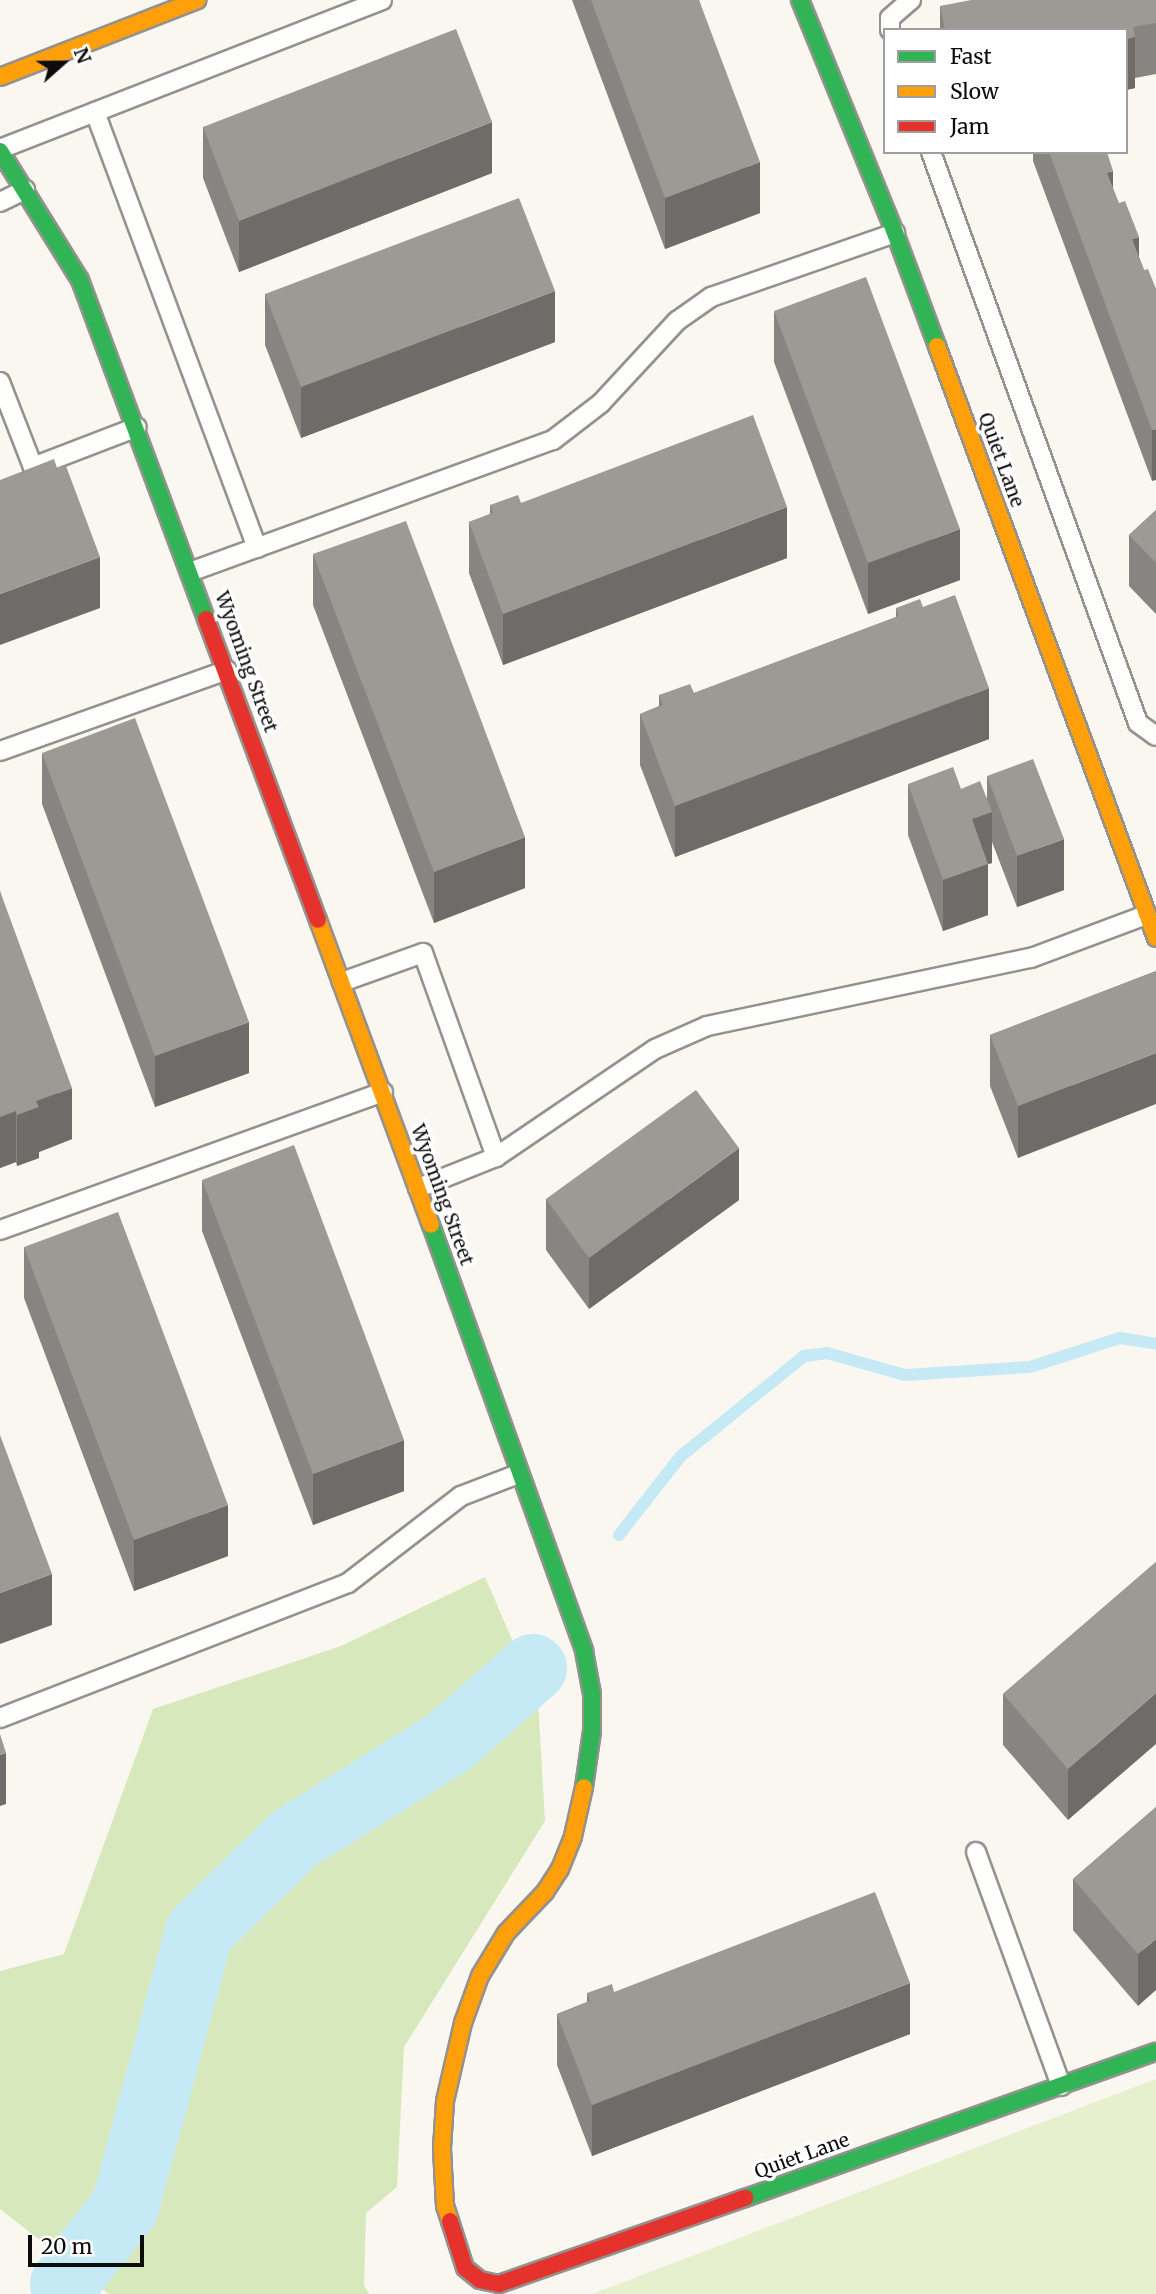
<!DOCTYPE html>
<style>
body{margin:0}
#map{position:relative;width:1156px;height:2294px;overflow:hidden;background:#faf7f0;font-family:Merriweather,serif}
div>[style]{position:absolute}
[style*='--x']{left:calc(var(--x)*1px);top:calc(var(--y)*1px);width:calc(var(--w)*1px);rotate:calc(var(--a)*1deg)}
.green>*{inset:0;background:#e6f0cf}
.forest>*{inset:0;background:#d8e8bd}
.stream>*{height:12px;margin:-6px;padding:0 6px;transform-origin:6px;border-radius:6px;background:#c5eaf6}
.river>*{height:68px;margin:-34px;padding:0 34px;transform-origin:34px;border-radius:34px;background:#c5eaf6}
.roads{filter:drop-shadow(2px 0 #93928f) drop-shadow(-2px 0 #93928f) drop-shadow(0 2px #93928f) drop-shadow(0 -2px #93928f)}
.lane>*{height:18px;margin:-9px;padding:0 9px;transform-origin:9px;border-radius:9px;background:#fefefd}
.fast>*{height:16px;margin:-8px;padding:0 8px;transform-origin:8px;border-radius:8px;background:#30b455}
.slow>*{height:16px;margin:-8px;padding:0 8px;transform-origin:8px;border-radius:8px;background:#ff9f0a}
.jam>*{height:16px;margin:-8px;padding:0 8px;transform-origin:8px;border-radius:8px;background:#e5322d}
.wall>*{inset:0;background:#878481}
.shaded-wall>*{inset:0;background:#6e6c69}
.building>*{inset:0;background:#9d9a96}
span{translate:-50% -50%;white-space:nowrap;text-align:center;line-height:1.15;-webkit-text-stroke:7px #fff;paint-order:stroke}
.street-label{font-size:19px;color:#0c0c0c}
.legend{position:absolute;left:883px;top:28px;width:245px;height:126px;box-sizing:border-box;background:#fff;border:2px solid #9e9e9e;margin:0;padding:9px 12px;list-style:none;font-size:21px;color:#0c0c0c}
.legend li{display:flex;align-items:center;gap:14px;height:35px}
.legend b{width:35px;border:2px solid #9e9e9e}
.north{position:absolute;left:28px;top:28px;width:70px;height:70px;-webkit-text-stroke:5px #fff;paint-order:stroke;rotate:69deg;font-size:19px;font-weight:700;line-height:28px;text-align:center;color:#0c0c0c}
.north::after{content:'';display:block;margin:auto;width:24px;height:32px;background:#0c0c0c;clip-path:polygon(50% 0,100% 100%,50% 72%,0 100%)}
.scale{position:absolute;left:28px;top:2235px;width:116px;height:32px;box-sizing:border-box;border:4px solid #0c0c0c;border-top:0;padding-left:9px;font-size:21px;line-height:24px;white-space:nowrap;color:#0c0c0c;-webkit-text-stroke:5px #fff;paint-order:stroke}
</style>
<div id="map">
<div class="green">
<div style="clip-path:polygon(1156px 2079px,1156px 2294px,592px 2294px)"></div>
</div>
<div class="forest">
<div style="clip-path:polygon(485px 1577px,538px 1700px,545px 1821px,404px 2047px,397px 2187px,366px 2213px,364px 2285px,369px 2294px,109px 2294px,0 2209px,0 1971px,64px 1954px,153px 1709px,341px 1646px)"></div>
</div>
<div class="stream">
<div style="--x:619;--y:1535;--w:100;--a:-51.9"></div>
<div style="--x:681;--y:1456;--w:159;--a:-39.1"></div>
<div style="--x:804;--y:1356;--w:23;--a:-7"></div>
<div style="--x:827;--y:1353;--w:81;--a:15.8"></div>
<div style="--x:905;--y:1375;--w:125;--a:-3.7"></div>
<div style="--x:1030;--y:1367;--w:95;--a:-17.9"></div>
<div style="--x:1120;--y:1338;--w:36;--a:9"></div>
</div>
<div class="river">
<div style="--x:64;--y:2284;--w:98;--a:-51.6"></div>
<div style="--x:125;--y:2207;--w:285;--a:-74.9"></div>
<div style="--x:199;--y:1932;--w:133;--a:-44.4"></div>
<div style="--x:294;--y:1839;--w:183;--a:-32"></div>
<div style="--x:449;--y:1742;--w:112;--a:-41.4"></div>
</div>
<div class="roads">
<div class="lane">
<div style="--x:890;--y:30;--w:12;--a:-90"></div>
<div style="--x:890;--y:18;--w:28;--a:-41"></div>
<div style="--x:95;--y:112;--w:465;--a:69.6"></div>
<div style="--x:0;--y:149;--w:410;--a:-21.3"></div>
<div style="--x:931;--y:152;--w:607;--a:70.07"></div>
<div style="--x:1138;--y:723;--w:22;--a:36"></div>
<div style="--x:0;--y:202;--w:28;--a:-26"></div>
<div style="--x:0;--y:382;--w:91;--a:68.8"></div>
<div style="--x:33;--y:467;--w:111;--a:-21"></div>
<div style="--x:190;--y:572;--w:386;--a:-20"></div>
<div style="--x:553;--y:440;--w:61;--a:-37.6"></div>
<div style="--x:601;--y:403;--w:112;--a:-47.2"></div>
<div style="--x:677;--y:321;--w:42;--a:-35.2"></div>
<div style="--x:711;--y:297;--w:195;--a:-19.2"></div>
<div style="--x:0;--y:751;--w:241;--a:-19.6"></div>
<div style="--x:342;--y:982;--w:86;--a:-19.7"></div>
<div style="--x:423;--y:953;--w:217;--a:70.3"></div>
<div style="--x:496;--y:1157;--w:84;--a:158.3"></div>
<div style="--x:496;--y:1157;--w:192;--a:-34.2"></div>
<div style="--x:655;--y:1049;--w:57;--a:-23.9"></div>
<div style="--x:707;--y:1026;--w:331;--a:-11.9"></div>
<div style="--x:1031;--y:958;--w:123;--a:-20.5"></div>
<div style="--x:0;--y:1230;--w:407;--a:-19.8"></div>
<div style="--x:0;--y:1718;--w:373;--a:-21.2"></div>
<div style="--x:348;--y:1583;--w:143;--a:-37.6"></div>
<div style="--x:461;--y:1496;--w:61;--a:-21.1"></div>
<div style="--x:976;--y:1852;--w:249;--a:70"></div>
</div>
<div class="fast">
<div style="--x:800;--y:0;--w:252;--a:67.8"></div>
<div style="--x:895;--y:233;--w:121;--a:69.6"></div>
<div style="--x:0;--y:151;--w:152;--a:58.2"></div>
<div style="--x:80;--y:280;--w:362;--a:69.6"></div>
<div style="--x:431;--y:1225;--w:453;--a:70.2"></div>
<div style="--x:584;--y:1651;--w:44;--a:79.5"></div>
<div style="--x:592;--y:1694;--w:37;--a:90"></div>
<div style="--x:592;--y:1731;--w:57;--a:98.1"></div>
<div style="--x:745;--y:2198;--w:436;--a:-19.6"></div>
</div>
<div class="slow">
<div style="--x:0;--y:77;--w:212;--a:-21.3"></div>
<div style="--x:937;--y:346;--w:631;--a:69.7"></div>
<div style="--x:318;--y:920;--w:325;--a:69.7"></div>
<div style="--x:450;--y:2221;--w:16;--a:-108"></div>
<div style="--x:445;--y:2206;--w:58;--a:-93"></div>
<div style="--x:442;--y:2148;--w:47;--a:-86.3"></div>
<div style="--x:445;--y:2101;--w:80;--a:-77"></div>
<div style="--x:463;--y:2023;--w:50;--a:-70.1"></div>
<div style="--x:480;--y:1976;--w:50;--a:-58.8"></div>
<div style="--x:506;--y:1933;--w:57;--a:-46.4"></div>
<div style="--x:545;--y:1892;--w:27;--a:-57"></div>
<div style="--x:560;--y:1869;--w:35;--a:-68"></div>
<div style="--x:573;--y:1836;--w:50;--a:-77.3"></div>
</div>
<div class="jam">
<div style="--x:206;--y:619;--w:321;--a:69.6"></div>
<div style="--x:450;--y:2221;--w:49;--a:72.3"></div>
<div style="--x:465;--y:2268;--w:19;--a:39"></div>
<div style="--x:480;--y:2280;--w:19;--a:12"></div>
<div style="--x:499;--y:2284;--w:261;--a:-19.3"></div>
</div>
</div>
<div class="wall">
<div style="clip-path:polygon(572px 0,699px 0,760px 213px,665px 249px)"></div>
<div style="clip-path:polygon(1156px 0,1156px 74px,1135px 78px,1135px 88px,1126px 90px,1126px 30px,940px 30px,940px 6px)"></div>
<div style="clip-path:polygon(203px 127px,492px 173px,239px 272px,203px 178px)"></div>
<div style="clip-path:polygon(1033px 152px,1107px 152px,1113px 189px,1144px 270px,1156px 289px,1152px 481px,1033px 161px)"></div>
<div style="clip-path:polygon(265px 294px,555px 342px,301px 438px,265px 345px)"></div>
<div style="clip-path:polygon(774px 311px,960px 580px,868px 614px,774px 362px)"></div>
<div style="clip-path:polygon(521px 503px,787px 558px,503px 665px,469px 573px,469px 522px,490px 514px,490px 505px)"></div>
<div style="clip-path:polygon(1156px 510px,1156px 614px,1129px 586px,1129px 535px)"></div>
<div style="clip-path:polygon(313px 554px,525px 888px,434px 923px,313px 605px)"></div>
<div style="clip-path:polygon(923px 607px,989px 739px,675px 857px,640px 765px,640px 714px,659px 706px,659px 695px,694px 693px,896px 617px,896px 608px)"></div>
<div style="clip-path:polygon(42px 753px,249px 1073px,155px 1107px,42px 804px)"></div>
<div style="clip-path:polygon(987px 776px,1064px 890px,1017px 907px,992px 842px,992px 863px,988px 864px,988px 915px,943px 931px,908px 835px,908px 784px,961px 789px,987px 798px)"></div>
<div style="clip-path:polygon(0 891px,72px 1139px,39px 1152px,39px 1158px,17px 1166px,16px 1162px,0 1168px)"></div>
<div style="clip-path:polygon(1156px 971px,1018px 1158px,990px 1086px,990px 1035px)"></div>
<div style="clip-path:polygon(202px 1180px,404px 1491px,313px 1525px,202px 1231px)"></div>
<div style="clip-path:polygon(546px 1199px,739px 1200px,589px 1309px,546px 1250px)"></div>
<div style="clip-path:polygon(24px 1247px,228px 1556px,134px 1591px,24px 1298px)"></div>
<div style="clip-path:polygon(1156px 1562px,1068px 1820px,1003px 1745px,1003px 1694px)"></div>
<div style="clip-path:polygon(1156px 1807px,1138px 2006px,1073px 1930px,1073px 1879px)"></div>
<div style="clip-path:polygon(614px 1992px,910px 2034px,592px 2156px,557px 2065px,557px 2014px,587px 2002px,587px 1993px)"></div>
</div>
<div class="shaded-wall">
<div style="clip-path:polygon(1135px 37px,1135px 88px,1126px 90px,1126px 39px)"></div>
<div style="clip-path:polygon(492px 122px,492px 173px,239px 272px,239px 221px)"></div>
<div style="clip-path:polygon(760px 162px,760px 213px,665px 249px,665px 198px)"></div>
<div style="clip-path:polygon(1113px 171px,1113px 222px,1107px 173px)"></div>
<div style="clip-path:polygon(1139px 237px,1139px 288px,1132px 239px)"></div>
<div style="clip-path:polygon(555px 291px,555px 342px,301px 438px,301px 387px)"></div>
<div style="clip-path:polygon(1156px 429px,1156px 480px,1152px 481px,1152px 430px)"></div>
<div style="clip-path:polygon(787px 507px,787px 558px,503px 665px,503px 614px)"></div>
<div style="clip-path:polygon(960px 529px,960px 580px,868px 614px,868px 563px)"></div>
<div style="clip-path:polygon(100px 557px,100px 608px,0 645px,0 594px)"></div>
<div style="clip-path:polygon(989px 688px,989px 739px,675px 857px,675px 806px)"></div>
<div style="clip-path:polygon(992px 812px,992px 863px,988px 864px,988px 915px,943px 931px,943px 880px,972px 819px)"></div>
<div style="clip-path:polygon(525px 837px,525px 888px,434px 923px,434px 872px)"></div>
<div style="clip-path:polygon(1064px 839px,1064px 890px,1017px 907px,1017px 856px)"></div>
<div style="clip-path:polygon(249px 1022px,249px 1073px,155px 1107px,155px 1056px)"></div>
<div style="clip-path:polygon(1156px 1053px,1156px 1104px,1018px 1158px,1018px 1106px)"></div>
<div style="clip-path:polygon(72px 1088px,72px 1139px,39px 1152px,39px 1158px,17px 1166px,17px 1115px,36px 1101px)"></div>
<div style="clip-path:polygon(16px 1111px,16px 1162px,0 1168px,0 1117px)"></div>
<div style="clip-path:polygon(739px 1148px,739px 1200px,589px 1309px,589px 1258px)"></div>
<div style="clip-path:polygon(404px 1440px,404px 1491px,313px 1525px,313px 1474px)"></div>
<div style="clip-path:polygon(228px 1505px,228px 1556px,134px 1591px,134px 1540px)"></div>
<div style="clip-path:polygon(52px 1574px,52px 1625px,0 1644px,0 1593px)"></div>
<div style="clip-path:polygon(1156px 1693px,1156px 1744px,1068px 1820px,1068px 1769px)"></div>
<div style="clip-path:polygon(6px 1753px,6px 1804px,0 1806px,0 1755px)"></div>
<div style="clip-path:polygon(1156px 1939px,1156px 1990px,1138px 2006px,1138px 1954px)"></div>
<div style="clip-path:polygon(910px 1983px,910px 2034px,592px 2156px,592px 2105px)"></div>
</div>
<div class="building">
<div style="clip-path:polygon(591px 0,699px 0,760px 162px,665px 198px)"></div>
<div style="clip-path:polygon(971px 0,1156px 0,1156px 23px,1133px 27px,1135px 37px,1126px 39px,1126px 30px,945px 30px,940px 6px)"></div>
<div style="clip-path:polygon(456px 29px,492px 122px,239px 221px,203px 127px)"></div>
<div style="clip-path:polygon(1049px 152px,1107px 152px,1113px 171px,1107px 173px,1119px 203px,1125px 201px,1139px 237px,1132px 239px,1144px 270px,1148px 269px,1156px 289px,1156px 429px,1152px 430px)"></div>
<div style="clip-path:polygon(519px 198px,555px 291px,301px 387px,265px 294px)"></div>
<div style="clip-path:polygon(866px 277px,960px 529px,868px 563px,774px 311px)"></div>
<div style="clip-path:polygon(753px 415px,787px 507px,503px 614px,469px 522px,493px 513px,490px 505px,518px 495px,521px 503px)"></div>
<div style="clip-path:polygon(54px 459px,57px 468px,66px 466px,100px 557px,0 594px,0 480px)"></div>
<div style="clip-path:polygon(1156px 510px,1156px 563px,1129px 535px)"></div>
<div style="clip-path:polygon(406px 521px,525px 837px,434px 872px,313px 554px)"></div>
<div style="clip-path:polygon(955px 595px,989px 688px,675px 806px,640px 714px,663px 705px,659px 695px,690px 684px,694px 693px,899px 616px,896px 608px,920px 599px,923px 607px)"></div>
<div style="clip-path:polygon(135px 718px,249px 1022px,155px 1056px,42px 753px)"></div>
<div style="clip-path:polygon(1033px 759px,1064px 839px,1017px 856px,987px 776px)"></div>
<div style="clip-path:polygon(953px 767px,961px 789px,980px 781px,992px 812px,972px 819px,988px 864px,943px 880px,908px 784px)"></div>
<div style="clip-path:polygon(0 891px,72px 1088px,36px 1101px,39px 1107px,17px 1115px,16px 1111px,0 1117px)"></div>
<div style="clip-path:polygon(1156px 971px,1156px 1053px,1018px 1106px,990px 1035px)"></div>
<div style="clip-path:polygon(696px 1090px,739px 1148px,589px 1258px,546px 1199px)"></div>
<div style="clip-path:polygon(294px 1145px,404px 1440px,313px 1474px,202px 1180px)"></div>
<div style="clip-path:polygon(118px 1212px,228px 1505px,134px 1540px,24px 1247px)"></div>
<div style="clip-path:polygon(0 1435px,52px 1574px,0 1593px)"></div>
<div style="clip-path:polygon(1156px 1562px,1156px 1693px,1068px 1769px,1003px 1694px)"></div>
<div style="clip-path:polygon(0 1734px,6px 1753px,0 1755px)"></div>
<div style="clip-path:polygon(1156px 1807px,1156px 1939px,1138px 1954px,1073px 1879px)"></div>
<div style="clip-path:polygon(875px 1892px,910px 1983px,592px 2105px,557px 2014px,590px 2001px,587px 1993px,612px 1984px,614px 1992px)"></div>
</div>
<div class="street-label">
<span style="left:1001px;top:460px;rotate:70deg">Quiet Lane</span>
<span style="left:246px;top:662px;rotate:70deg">Wyoming Street</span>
<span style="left:442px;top:1195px;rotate:70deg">Wyoming Street</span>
<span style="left:802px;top:2156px;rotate:-20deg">Quiet Lane</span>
</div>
<ul class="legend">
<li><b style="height:9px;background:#30b455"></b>Fast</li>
<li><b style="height:9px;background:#ff9f0a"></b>Slow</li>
<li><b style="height:9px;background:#e5322d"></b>Jam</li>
</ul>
<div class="north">N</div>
<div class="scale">20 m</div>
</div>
